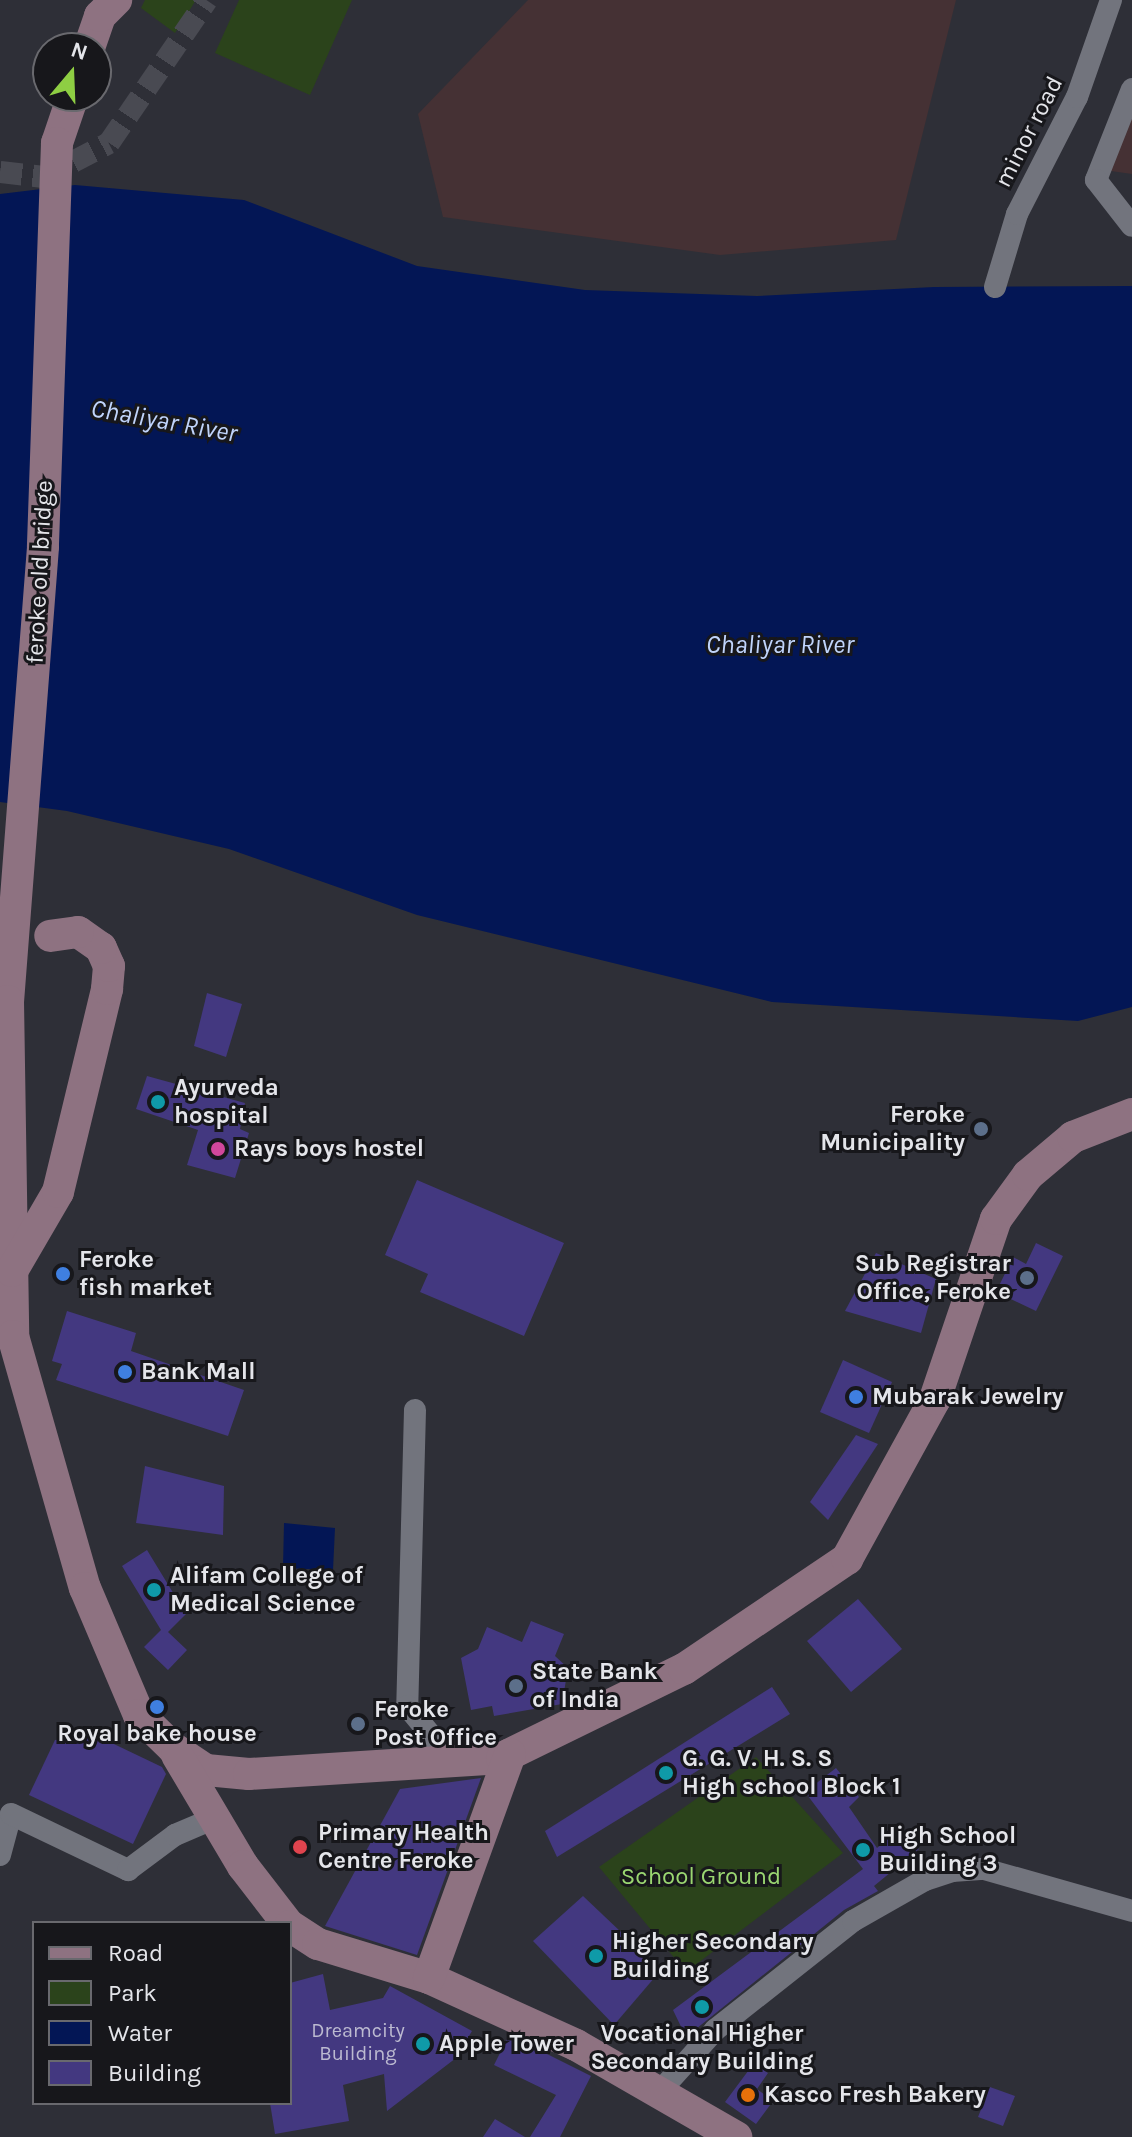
<!DOCTYPE html>
<style>
body{margin:0}
#map{position:relative;width:1132px;height:2137px;overflow:hidden;background:#2e2f37;font-family:Karla,sans-serif}
div>[style]{position:absolute}
[style*='--x']{left:calc(var(--x)*1px);top:calc(var(--y)*1px);width:calc(var(--w)*1px);rotate:calc(var(--a)*1deg)}
.industrial>*{inset:0;background:#453134}
.green>*{inset:0;background:#2b431b}
.water>*{inset:0;background:#031655}
.building>*{inset:0;background:#433880}
.street-tunnel>*{height:22px;margin-top:-11px;transform-origin:0;background:repeating-linear-gradient(90deg,#494a52 0 22px,transparent 0 33px)}
.street>*{height:22px;margin:-11px;padding:0 11px;transform-origin:11px;border-radius:11px;background:#72747d}
.secondary>*{height:32px;margin:-16px;padding:0 16px;transform-origin:16px;border-radius:16px;background:#8e7281}
.dots>*{width:22px;height:22px;translate:-50% -50%;box-sizing:border-box;border:4px solid #17171b;border-radius:50%}
span{translate:-50% -50%;white-space:nowrap;text-align:center;line-height:1.15;-webkit-text-stroke:6px #17171b;paint-order:stroke}
.number-label{font-size:20px;color:#bcbad0}
.number-label span{-webkit-text-stroke-width:0}
.street-label{font-size:24px;color:#e4e5ea}
.poi-label{font-size:24px;color:#e4e5ea;font-weight:700}
.left{translate:0 -50%;text-align:left}
.right{translate:-100% -50%;text-align:right}
.park-label{font-size:24px;color:#9ad671}
.water-label{font-size:26px;color:#c0d4fb;font-style:italic}
.legend{position:absolute;left:32px;top:1921px;width:260px;height:184px;box-sizing:border-box;background:#17171b;border:2px solid #69696e;margin:0;padding:10px 14px;list-style:none;font-size:24px;color:#e4e5ea}
.legend li{display:flex;align-items:center;gap:16px;height:40px}
.legend b{width:40px;border:2px solid #69696e}
.north{position:absolute;left:32px;top:32px;width:80px;height:80px;box-sizing:border-box;background:#17171b;border:2px solid #69696e;border-radius:50%;rotate:19deg;font-size:22px;font-weight:700;line-height:32px;text-align:center;color:#e4e5ea}
.north::after{content:'';display:block;margin:auto;width:28px;height:36px;background:#8ece43;clip-path:polygon(50% 0,100% 100%,50% 72%,0 100%)}
</style>
<div id="map">
<div class="industrial">
<div style="clip-path:polygon(528px 0,956px 0,896px 240px,720px 255px,443px 217px,418px 114px)"></div>
<div style="clip-path:polygon(1132px 93px,1132px 174px,1104px 170px)"></div>
</div>
<div class="green">
<div style="clip-path:polygon(145px 0,196px 0,175px 33px,141px 8px)"></div>
<div style="clip-path:polygon(239px 0,352px 0,310px 95px,215px 53px)"></div>
<div style="clip-path:polygon(756px 1757px,843px 1853px,686px 1972px,599px 1867px)"></div>
</div>
<div class="water">
<div style="clip-path:polygon(75px 185px,244px 200px,417px 266px,585px 290px,757px 296px,934px 287px,1132px 286px,1132px 1007px,1078px 1021px,772px 1002px,417px 915px,229px 849px,67px 811px,0 802px,0 194px)"></div>
<div style="clip-path:polygon(284px 1523px,335px 1528px,333px 1570px,283px 1568px)"></div>
</div>
<div class="building">
<div style="clip-path:polygon(207px 993px,242px 1004px,226px 1057px,194px 1046px)"></div>
<div style="clip-path:polygon(147px 1076px,245px 1103px,240px 1129px,249px 1133px,235px 1178px,187px 1165px,198px 1130px,136px 1109px)"></div>
<div style="clip-path:polygon(417px 1180px,564px 1243px,524px 1336px,420px 1292px,428px 1274px,385px 1255px)"></div>
<div style="clip-path:polygon(1036px 1243px,1063px 1256px,1036px 1311px,996px 1292px,1013px 1257px,1026px 1264px)"></div>
<div style="clip-path:polygon(876px 1253px,936px 1279px,921px 1333px,845px 1311px)"></div>
<div style="clip-path:polygon(67px 1311px,136px 1333px,131px 1351px,244px 1390px,228px 1436px,56px 1380px,62px 1364px,52px 1361px)"></div>
<div style="clip-path:polygon(843px 1360px,892px 1382px,869px 1433px,820px 1412px)"></div>
<div style="clip-path:polygon(856px 1435px,878px 1444px,828px 1520px,810px 1502px)"></div>
<div style="clip-path:polygon(145px 1466px,224px 1486px,223px 1535px,136px 1523px)"></div>
<div style="clip-path:polygon(147px 1550px,186px 1614px,168px 1632px,187px 1650px,168px 1670px,144px 1647px,161px 1630px,122px 1566px)"></div>
<div style="clip-path:polygon(858px 1599px,902px 1649px,851px 1692px,807px 1641px)"></div>
<div style="clip-path:polygon(531px 1621px,564px 1634px,555px 1656px,568px 1668px,562px 1704px,494px 1716px,492px 1706px,471px 1710px,461px 1658px,478px 1649px,487px 1627px,522px 1642px)"></div>
<div style="clip-path:polygon(772px 1687px,790px 1714px,557px 1857px,545px 1831px)"></div>
<div style="clip-path:polygon(95px 1735px,162px 1767px,166px 1774px,133px 1844px,29px 1795px,55px 1740px)"></div>
<div style="clip-path:polygon(836px 1768px,859px 1797px,849px 1807px,877px 1848px,902px 1828px,919px 1849px,874px 1886px,878px 1891px,844px 1910px,686px 2037px,673px 2010px,863px 1869px,805px 1792px)"></div>
<div style="clip-path:polygon(481px 1778px,417px 1955px,325px 1926px,400px 1789px)"></div>
<div style="clip-path:polygon(583px 1896px,661px 1970px,614px 2025px,533px 1941px)"></div>
<div style="clip-path:polygon(323px 1974px,330px 2010px,383px 1998px,390px 1986px,472px 2031px,456px 2058px,387px 2111px,384px 2074px,343px 2085px,349px 2121px,275px 2134px,270px 2103px,290px 2103px,290px 1983px)"></div>
<div style="clip-path:polygon(509px 2035px,591px 2076px,560px 2137px,530px 2137px,556px 2095px,494px 2065px)"></div>
<div style="clip-path:polygon(754px 2063px,768px 2073px,757px 2089px,773px 2101px,756px 2124px,725px 2102px)"></div>
<div style="clip-path:polygon(990px 2087px,1015px 2096px,1003px 2126px,978px 2117px)"></div>
<div style="clip-path:polygon(495px 2119px,525px 2137px,483px 2137px)"></div>
</div>
<div class="street-tunnel">
<div style="--x:0;--y:172;--w:44;--a:6.5"></div>
<div style="--x:44;--y:177;--w:73;--a:-27.6"></div>
<div style="--x:109;--y:143;--w:173;--a:-55.6"></div>
</div>
<div class="street">
<div style="--x:1132;--y:89;--w:98;--a:111.6"></div>
<div style="--x:1096;--y:180;--w:58;--a:52"></div>
<div style="--x:995;--y:287;--w:76;--a:-73.2"></div>
<div style="--x:1017;--y:214;--w:131;--a:-62.9"></div>
<div style="--x:1077;--y:97;--w:103;--a:-70.7"></div>
<div style="--x:415;--y:1410;--w:296;--a:91.5"></div>
<div style="--x:407;--y:1706;--w:72;--a:50.6"></div>
<div style="--x:0;--y:1855;--w:42;--a:-75"></div>
<div style="--x:11;--y:1814;--w:130;--a:25.6"></div>
<div style="--x:128;--y:1870;--w:59;--a:-36.7"></div>
<div style="--x:175;--y:1835;--w:43;--a:-23"></div>
<div style="--x:661;--y:2090;--w:81;--a:-48"></div>
<div style="--x:715;--y:2030;--w:176;--a:-38.3"></div>
<div style="--x:853;--y:1921;--w:83;--a:-29.7"></div>
<div style="--x:925;--y:1880;--w:28;--a:-18"></div>
<div style="--x:952;--y:1871;--w:32;--a:-4"></div>
<div style="--x:984;--y:1869;--w:154;--a:15.8"></div>
</div>
<div class="secondary">
<div style="--x:89;--y:48;--w:34;--a:-71"></div>
<div style="--x:100;--y:16;--w:23;--a:-45"></div>
<div style="--x:73;--y:96;--w:50;--a:108.8"></div>
<div style="--x:57;--y:143;--w:404;--a:92"></div>
<div style="--x:43;--y:547;--w:455;--a:94.4"></div>
<div style="--x:8;--y:1001;--w:335;--a:89.1"></div>
<div style="--x:13;--y:1336;--w:262;--a:74.1"></div>
<div style="--x:85;--y:1588;--w:138;--a:67"></div>
<div style="--x:139;--y:1715;--w:47;--a:44.1"></div>
<div style="--x:173;--y:1748;--w:40;--a:34"></div>
<div style="--x:206;--y:1770;--w:43;--a:5.3"></div>
<div style="--x:249;--y:1774;--w:254;--a:-3.6"></div>
<div style="--x:502;--y:1758;--w:203;--a:-26.1"></div>
<div style="--x:684;--y:1669;--w:197;--a:-34"></div>
<div style="--x:847;--y:1559;--w:183;--a:-61.2"></div>
<div style="--x:935;--y:1399;--w:190;--a:-71.3"></div>
<div style="--x:996;--y:1219;--w:54;--a:-54"></div>
<div style="--x:1028;--y:1175;--w:59;--a:-40.2"></div>
<div style="--x:1073;--y:1137;--w:63;--a:-21.3"></div>
<div style="--x:12;--y:1271;--w:91;--a:-59.8"></div>
<div style="--x:58;--y:1192;--w:209;--a:-76.4"></div>
<div style="--x:107;--y:989;--w:23;--a:-85"></div>
<div style="--x:109;--y:966;--w:20;--a:-114"></div>
<div style="--x:101;--y:948;--w:28;--a:-145"></div>
<div style="--x:78;--y:932;--w:28;--a:172"></div>
<div style="--x:177;--y:1755;--w:129;--a:59.3"></div>
<div style="--x:243;--y:1866;--w:72;--a:52.3"></div>
<div style="--x:290;--y:1926;--w:33;--a:33"></div>
<div style="--x:318;--y:1944;--w:116;--a:17"></div>
<div style="--x:429;--y:1978;--w:162;--a:24.5"></div>
<div style="--x:576;--y:2045;--w:185;--a:29.9"></div>
<div style="--x:429;--y:1978;--w:238;--a:-70.1"></div>
</div>
<div class="dots">
<div style="left:158px;top:1102px;background:#0f9aa8"></div>
<div style="left:981px;top:1129px;background:#5c6f8a"></div>
<div style="left:218px;top:1149px;background:#d1479c"></div>
<div style="left:63px;top:1274px;background:#3f7fe0"></div>
<div style="left:1027px;top:1278px;background:#5c6f8a"></div>
<div style="left:125px;top:1372px;background:#3f7fe0"></div>
<div style="left:856px;top:1397px;background:#3f7fe0"></div>
<div style="left:154px;top:1590px;background:#0f9aa8"></div>
<div style="left:516px;top:1686px;background:#5c6f8a"></div>
<div style="left:157px;top:1707px;background:#3f7fe0"></div>
<div style="left:358px;top:1724px;background:#5c6f8a"></div>
<div style="left:666px;top:1773px;background:#0f9aa8"></div>
<div style="left:300px;top:1847px;background:#e0444e"></div>
<div style="left:863px;top:1850px;background:#0f9aa8"></div>
<div style="left:596px;top:1956px;background:#0f9aa8"></div>
<div style="left:702px;top:2007px;background:#0f9aa8"></div>
<div style="left:423px;top:2044px;background:#0f9aa8"></div>
<div style="left:748px;top:2095px;background:#e8710a"></div>
</div>
<div class="number-label">
<span style="left:358px;top:2042px">Dreamcity<br>Building</span>
</div>
<div class="street-label">
<span style="left:1029px;top:132px;rotate:-63deg">minor road</span>
<span style="left:40px;top:572px;rotate:-87deg">feroke old bridge</span>
</div>
<div class="poi-label">
<span class="left" style="left:174px;top:1102px">Ayurveda<br>hospital</span>
<span class="right" style="left:965px;top:1129px">Feroke<br>Municipality</span>
<span class="left" style="left:234px;top:1149px">Rays boys hostel</span>
<span class="left" style="left:79px;top:1274px">Feroke<br>fish market</span>
<span class="right" style="left:1011px;top:1278px">Sub Registrar<br>Office, Feroke</span>
<span class="left" style="left:141px;top:1372px">Bank Mall</span>
<span class="left" style="left:872px;top:1397px">Mubarak Jewelry</span>
<span class="left" style="left:170px;top:1590px">Alifam College of<br>Medical Science</span>
<span class="left" style="left:532px;top:1686px">State Bank<br>of India</span>
<span class="left" style="left:374px;top:1724px">Feroke<br>Post Office</span>
<span style="left:157px;top:1734px">Royal bake house</span>
<span class="left" style="left:682px;top:1773px">G. G. V. H. S. S<br>High school Block 1</span>
<span class="left" style="left:318px;top:1847px">Primary Health<br>Centre Feroke</span>
<span class="left" style="left:879px;top:1850px">High School<br>Building 3</span>
<span class="left" style="left:612px;top:1956px">Higher Secondary<br>Building</span>
<span style="left:702px;top:2048px">Vocational Higher<br>Secondary Building</span>
<span class="left" style="left:439px;top:2044px">Apple Tower</span>
<span class="left" style="left:764px;top:2095px">Kasco Fresh Bakery</span>
</div>
<div class="park-label">
<span style="left:701px;top:1877px">School Ground</span>
</div>
<div class="water-label">
<span style="left:164px;top:421px;rotate:10deg">Chaliyar River</span>
<span style="left:780px;top:645px">Chaliyar River</span>
</div>
<ul class="legend">
<li><b style="height:10px;background:#8e7281"></b>Road</li>
<li><b style="height:22px;background:#2b431b"></b>Park</li>
<li><b style="height:22px;background:#031655"></b>Water</li>
<li><b style="height:22px;background:#433880"></b>Building</li>
</ul>
<div class="north">N</div>
</div>
